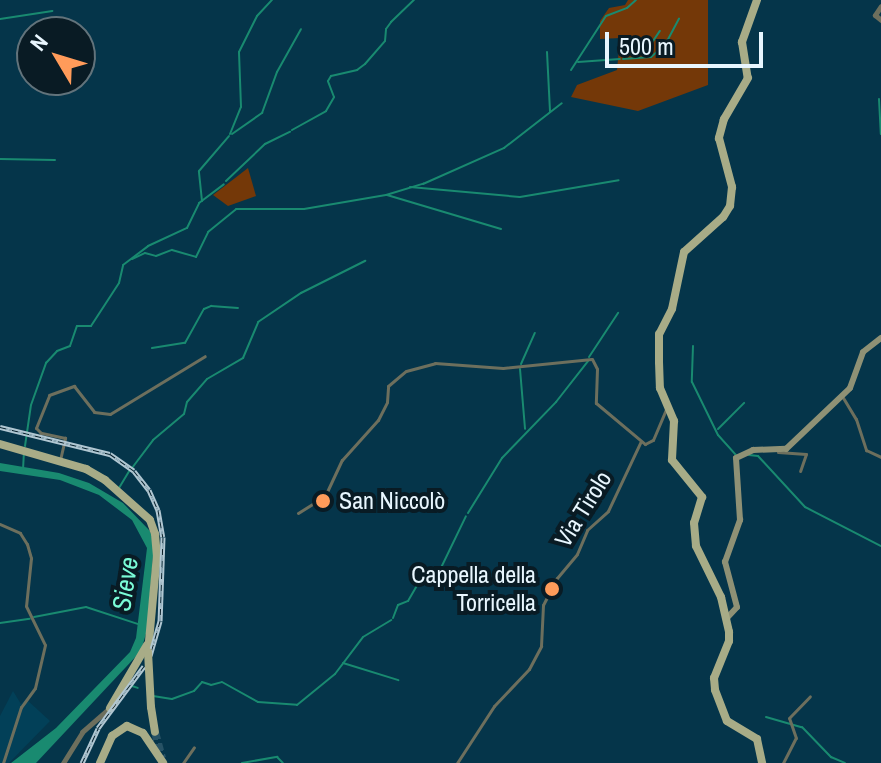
<!DOCTYPE html>
<meta charset="utf-8">
<style>
body{margin:0}
#map{position:relative;width:881px;height:763px;overflow:hidden;background:#05354a;font-family:"Archivo Narrow",sans-serif}
div>[style]{position:absolute}
[style*='--x']{left:calc(var(--x)*1px);top:calc(var(--y)*1px);width:calc(var(--w)*1px);rotate:calc(var(--a)*1deg)}
.built>*{inset:0;background:#024058}
.green>*{inset:0;background:#743808}
.water>*{inset:0;background:#198a70}
.stream>*{height:2px;margin:-1px;padding:0 1px;transform-origin:1px;border-radius:1px;background:#198a70}
.primary-tunnel>*{height:8px;margin-top:-4px;transform-origin:0;background:repeating-linear-gradient(90deg,#275265 0 8px,transparent 0 12px)}
.minor>*{height:3px;margin:-1.5px;padding:0 1.5px;transform-origin:1.5px;border-radius:1.5px;background:#6d6f5d}
.tertiary>*{height:5px;margin:-2.5px;padding:0 2.5px;transform-origin:2.5px;border-radius:2.5px;background:#6d6f5d}
.secondary>*{height:6px;margin:-3px;padding:0 3px;transform-origin:3px;border-radius:3px;background:#8f9175}
.primary>*{height:8px;margin:-4px;padding:0 4px;transform-origin:4px;border-radius:4px;background:#a8ac87}
.rail>*{height:5px;margin-top:-2.5px;transform-origin:0;background:repeating-linear-gradient(90deg,#091b24 0 6px,#b1c7d2 0 12px);box-sizing:border-box;border-block:2px solid #b1c7d2}
.primary-bridge>*{height:8px;margin:-4px;padding:0 4px;transform-origin:4px;border-radius:4px;background:#a8ac87}
.dots>*{width:22px;height:22px;translate:-50% -50%;box-sizing:border-box;border:4px solid #091b24;border-radius:50%}
span{translate:-50% -50%;white-space:nowrap;text-align:center;line-height:1.15;-webkit-text-stroke:8px #091b24;paint-order:stroke}
.poi-label{font-size:24px;color:#e8f6fe}
.left{translate:0 -50%;text-align:left}
.right{translate:-100% -50%;text-align:right}
.street-label{font-size:24px;color:#e8f6fe}
.water-label{font-size:26px;color:#7afcd7;font-style:italic}
.north{position:absolute;left:16px;top:16px;width:80px;height:80px;box-sizing:border-box;background:#091b24;border:2px solid #62737b;border-radius:50%;rotate:308deg;font-size:22px;font-weight:700;line-height:32px;text-align:center;color:#e8f6fe}
.north::after{content:'';display:block;margin:auto;width:28px;height:36px;background:#ff9b5a;clip-path:polygon(50% 0,100% 100%,50% 72%,0 100%)}
.scale{position:absolute;left:605px;top:32px;width:158px;height:36px;box-sizing:border-box;border:4px solid #e8f6fe;border-top:0;padding-left:10px;font-size:24px;line-height:28px;white-space:nowrap;color:#e8f6fe;-webkit-text-stroke:6px #091b24;paint-order:stroke}
</style>
<div id="map">
<div class="built">
<div style="clip-path:polygon(13px 691px,21px 704px,26px 699px,50px 721px,9px 763px,0 763px,0 716px)"></div>
</div>
<div class="green">
<div style="clip-path:polygon(628px 0,708px 0,708px 85px,638px 111px,571px 97px,577px 85px,617px 70px,620px 38px,600px 39px,600px 21px,609px 8px,625px 5px)"></div>
<div style="clip-path:polygon(248px 168px,256px 196px,228px 206px,213px 195px)"></div>
</div>
<div class="water">
<div style="clip-path:polygon(0 463px,59px 473px,89px 483px,123px 503px,150px 531px,154px 544px,147px 630px,141px 651px,36px 763px,11px 763px,56px 728px,130px 652px,136px 638px,147px 548px,132px 520px,99px 495px,60px 480px,0 471px)"></div>
</div>
<div class="stream">
<div style="--x:0;--y:19;--w:53;--a:-8.7"></div>
<div style="--x:547;--y:52;--w:60;--a:87.1"></div>
<div style="--x:637;--y:56;--w:12;--a:-31"></div>
<div style="--x:647;--y:50;--w:23;--a:-56"></div>
<div style="--x:623;--y:59;--w:28;--a:-4"></div>
<div style="--x:651;--y:57;--w:18;--a:-41"></div>
<div style="--x:665;--y:45;--w:30;--a:-62"></div>
<div style="--x:578;--y:62;--w:42;--a:-4.1"></div>
<div style="--x:571;--y:70;--w:64;--a:-57.1"></div>
<div style="--x:606;--y:16;--w:22;--a:-21"></div>
<div style="--x:627;--y:8;--w:12;--a:-42"></div>
<div style="--x:879;--y:99;--w:35;--a:87"></div>
<div style="--x:292;--y:130;--w:39;--a:-29"></div>
<div style="--x:326;--y:111;--w:16;--a:-60"></div>
<div style="--x:334;--y:97;--w:17;--a:-111"></div>
<div style="--x:328;--y:81;--w:6;--a:-59"></div>
<div style="--x:331;--y:76;--w:27;--a:-13"></div>
<div style="--x:357;--y:70;--w:10;--a:-37"></div>
<div style="--x:365;--y:64;--w:30;--a:-49"></div>
<div style="--x:385;--y:41;--w:12;--a:-85"></div>
<div style="--x:386;--y:29;--w:9;--a:-54"></div>
<div style="--x:391;--y:22;--w:32;--a:-44"></div>
<div style="--x:230;--y:134;--w:29;--a:-68"></div>
<div style="--x:241;--y:107;--w:55;--a:-92.1"></div>
<div style="--x:239;--y:52;--w:40;--a:-63.4"></div>
<div style="--x:257;--y:16;--w:22;--a:-47"></div>
<div style="--x:232;--y:134;--w:37;--a:-35"></div>
<div style="--x:262;--y:113;--w:44;--a:-69.9"></div>
<div style="--x:277;--y:72;--w:49;--a:-60.8"></div>
<div style="--x:0;--y:159;--w:55;--a:1"></div>
<div style="--x:226;--y:181;--w:54;--a:-43.5"></div>
<div style="--x:265;--y:144;--w:28;--a:-26"></div>
<div style="--x:410;--y:187;--w:110;--a:5.2"></div>
<div style="--x:520;--y:197;--w:100;--a:-9.7"></div>
<div style="--x:387;--y:195;--w:119;--a:16.6"></div>
<div style="--x:202;--y:201;--w:30;--a:-96"></div>
<div style="--x:199;--y:171;--w:46;--a:-49.4"></div>
<div style="--x:132;--y:259;--w:14;--a:-25"></div>
<div style="--x:145;--y:253;--w:11;--a:15"></div>
<div style="--x:156;--y:256;--w:17;--a:-21"></div>
<div style="--x:172;--y:250;--w:25;--a:16"></div>
<div style="--x:196;--y:257;--w:28;--a:-64"></div>
<div style="--x:208;--y:232;--w:36;--a:-39"></div>
<div style="--x:236;--y:209;--w:68;--a:0"></div>
<div style="--x:304;--y:209;--w:83;--a:-9.7"></div>
<div style="--x:386;--y:195;--w:39;--a:-17"></div>
<div style="--x:423;--y:184;--w:89;--a:-24"></div>
<div style="--x:504;--y:148;--w:73;--a:-37.8"></div>
<div style="--x:693;--y:346;--w:36;--a:92"></div>
<div style="--x:692;--y:382;--w:59;--a:63.9"></div>
<div style="--x:718;--y:435;--w:27;--a:48"></div>
<div style="--x:152;--y:348;--w:33;--a:-9"></div>
<div style="--x:185;--y:343;--w:39;--a:-61"></div>
<div style="--x:204;--y:309;--w:8;--a:-23"></div>
<div style="--x:211;--y:306;--w:27;--a:4"></div>
<div style="--x:589;--y:357;--w:53;--a:-56.6"></div>
<div style="--x:521;--y:364;--w:34;--a:-66"></div>
<div style="--x:520;--y:369;--w:60;--a:85.2"></div>
<div style="--x:718;--y:429;--w:37;--a:-45"></div>
<div style="--x:25;--y:446;--w:41;--a:-81.7"></div>
<div style="--x:31;--y:405;--w:45;--a:-70.3"></div>
<div style="--x:46;--y:363;--w:16;--a:-47"></div>
<div style="--x:57;--y:351;--w:14;--a:-21"></div>
<div style="--x:70;--y:346;--w:21;--a:-71"></div>
<div style="--x:77;--y:326;--w:14;--a:0"></div>
<div style="--x:91;--y:326;--w:51;--a:-56.9"></div>
<div style="--x:119;--y:283;--w:18;--a:-77"></div>
<div style="--x:123;--y:265;--w:31;--a:-37"></div>
<div style="--x:148;--y:246;--w:43;--a:-24.8"></div>
<div style="--x:187;--y:228;--w:28;--a:-64"></div>
<div style="--x:199;--y:203;--w:31;--a:-37"></div>
<div style="--x:749;--y:455;--w:9;--a:6"></div>
<div style="--x:758;--y:456;--w:69;--a:47.3"></div>
<div style="--x:805;--y:507;--w:85;--a:27.2"></div>
<div style="--x:132;--y:468;--w:35;--a:-53"></div>
<div style="--x:153;--y:440;--w:40;--a:-40"></div>
<div style="--x:184;--y:414;--w:12;--a:-76"></div>
<div style="--x:187;--y:402;--w:30;--a:-49"></div>
<div style="--x:207;--y:379;--w:42;--a:-30.3"></div>
<div style="--x:243;--y:358;--w:39;--a:-67"></div>
<div style="--x:258;--y:322;--w:52;--a:-34"></div>
<div style="--x:301;--y:293;--w:72;--a:-26.6"></div>
<div style="--x:23;--y:470;--w:18;--a:-87"></div>
<div style="--x:119;--y:488;--w:21;--a:-59"></div>
<div style="--x:468;--y:513;--w:65;--a:-58.3"></div>
<div style="--x:502;--y:458;--w:78;--a:-46"></div>
<div style="--x:556;--y:402;--w:52;--a:-52"></div>
<div style="--x:34;--y:617;--w:53;--a:-10.9"></div>
<div style="--x:86;--y:607;--w:55;--a:18.1"></div>
<div style="--x:393;--y:618;--w:14;--a:-69"></div>
<div style="--x:398;--y:605;--w:11;--a:-22"></div>
<div style="--x:408;--y:601;--w:20;--a:-60"></div>
<div style="--x:418;--y:584;--w:22;--a:-27"></div>
<div style="--x:438;--y:574;--w:64;--a:-64.2"></div>
<div style="--x:0;--y:623;--w:30;--a:-8"></div>
<div style="--x:343;--y:663;--w:58;--a:17.2"></div>
<div style="--x:132;--y:686;--w:6;--a:18"></div>
<div style="--x:153;--y:696;--w:19;--a:9"></div>
<div style="--x:172;--y:699;--w:23;--a:-20"></div>
<div style="--x:194;--y:691;--w:12;--a:-48"></div>
<div style="--x:202;--y:682;--w:9;--a:18"></div>
<div style="--x:211;--y:685;--w:11;--a:-15"></div>
<div style="--x:222;--y:682;--w:41;--a:29.1"></div>
<div style="--x:258;--y:702;--w:39;--a:4"></div>
<div style="--x:297;--y:705;--w:49;--a:-39.2"></div>
<div style="--x:335;--y:674;--w:46;--a:-52.9"></div>
<div style="--x:363;--y:637;--w:33;--a:-31"></div>
<div style="--x:766;--y:717;--w:37;--a:16"></div>
<div style="--x:802;--y:727;--w:42;--a:46"></div>
<div style="--x:831;--y:757;--w:15;--a:23"></div>
<div style="--x:242;--y:763;--w:36;--a:-10"></div>
<div style="--x:277;--y:757;--w:8;--a:45"></div>
</div>
<div class="primary-tunnel">
<div style="--x:155;--y:732;--w:27;--a:75"></div>
</div>
<div class="minor">
<div style="--x:842;--y:396;--w:27;--a:59"></div>
<div style="--x:856;--y:419;--w:33;--a:72"></div>
<div style="--x:866;--y:450;--w:17;--a:25"></div>
<div style="--x:778;--y:452;--w:28;--a:4"></div>
<div style="--x:806;--y:454;--w:18;--a:109"></div>
<div style="--x:60;--y:460;--w:23;--a:-77"></div>
<div style="--x:65;--y:438;--w:25;--a:-168"></div>
<div style="--x:41;--y:433;--w:7;--a:-135"></div>
<div style="--x:36;--y:428;--w:35;--a:-68"></div>
<div style="--x:49;--y:395;--w:27;--a:-20"></div>
<div style="--x:74;--y:386;--w:33;--a:52"></div>
<div style="--x:94;--y:412;--w:16;--a:7"></div>
<div style="--x:110;--y:414;--w:111;--a:-31.4"></div>
<div style="--x:298;--y:513;--w:32;--a:-32"></div>
<div style="--x:325;--y:496;--w:40;--a:-65"></div>
<div style="--x:342;--y:460;--w:54;--a:-48"></div>
<div style="--x:378;--y:420;--w:20;--a:-63"></div>
<div style="--x:387;--y:402;--w:16;--a:-86"></div>
<div style="--x:388;--y:386;--w:23;--a:-40"></div>
<div style="--x:406;--y:371;--w:30;--a:-15"></div>
<div style="--x:435;--y:363;--w:68;--a:4.2"></div>
<div style="--x:503;--y:368;--w:89;--a:-5.8"></div>
<div style="--x:592;--y:359;--w:11;--a:63"></div>
<div style="--x:597;--y:369;--w:34;--a:92"></div>
<div style="--x:596;--y:403;--w:64;--a:39.9"></div>
<div style="--x:645;--y:444;--w:9;--a:-27"></div>
<div style="--x:653;--y:440;--w:34;--a:-67"></div>
<div style="--x:0;--y:524;--w:22;--a:24"></div>
<div style="--x:20;--y:533;--w:13;--a:58"></div>
<div style="--x:27;--y:544;--w:15;--a:74"></div>
<div style="--x:31;--y:558;--w:48;--a:95.9"></div>
<div style="--x:26;--y:606;--w:43;--a:64"></div>
<div style="--x:45;--y:645;--w:44;--a:103.1"></div>
<div style="--x:35;--y:688;--w:24;--a:126"></div>
<div style="--x:21;--y:707;--w:59;--a:107.8"></div>
<div style="--x:183;--y:763;--w:19;--a:-55"></div>
<div style="--x:457;--y:763;--w:68;--a:-57"></div>
<div style="--x:494;--y:706;--w:51;--a:-46.6"></div>
<div style="--x:529;--y:669;--w:26;--a:-62"></div>
<div style="--x:541;--y:646;--w:41;--a:-87.2"></div>
<div style="--x:543;--y:605;--w:30;--a:-63"></div>
<div style="--x:557;--y:578;--w:31;--a:-50"></div>
<div style="--x:577;--y:554;--w:26;--a:-67"></div>
<div style="--x:587;--y:530;--w:28;--a:-42"></div>
<div style="--x:608;--y:511;--w:77;--a:-64.8"></div>
<div style="--x:783;--y:763;--w:28;--a:-63"></div>
<div style="--x:796;--y:738;--w:21;--a:-109"></div>
<div style="--x:789;--y:718;--w:30;--a:-46"></div>
</div>
<div class="tertiary">
<div style="--x:881;--y:6;--w:11;--a:124"></div>
<div style="--x:875;--y:15;--w:8;--a:40"></div>
<div style="--x:63;--y:763;--w:36;--a:-58"></div>
<div style="--x:82;--y:732;--w:37;--a:-41"></div>
</div>
<div class="secondary">
<div style="--x:726;--y:619;--w:16;--a:-47"></div>
<div style="--x:737;--y:607;--w:47;--a:-104.9"></div>
<div style="--x:725;--y:562;--w:45;--a:-70.3"></div>
<div style="--x:740;--y:520;--w:62;--a:-93.7"></div>
<div style="--x:736;--y:458;--w:19;--a:-25"></div>
<div style="--x:753;--y:450;--w:33;--a:-2"></div>
<div style="--x:786;--y:449;--w:88;--a:-43.6"></div>
<div style="--x:850;--y:388;--w:38;--a:-70"></div>
<div style="--x:863;--y:352;--w:23;--a:-38"></div>
</div>
<div class="primary">
<div style="--x:757;--y:0;--w:45;--a:109.7"></div>
<div style="--x:742;--y:42;--w:36;--a:81"></div>
<div style="--x:748;--y:78;--w:48;--a:120.3"></div>
<div style="--x:724;--y:119;--w:20;--a:105"></div>
<div style="--x:719;--y:138;--w:51;--a:75.1"></div>
<div style="--x:732;--y:187;--w:19;--a:96"></div>
<div style="--x:730;--y:206;--w:13;--a:122"></div>
<div style="--x:723;--y:217;--w:52;--a:138.1"></div>
<div style="--x:684;--y:252;--w:58;--a:101.9"></div>
<div style="--x:672;--y:309;--w:28;--a:117"></div>
<div style="--x:659;--y:334;--w:28;--a:90"></div>
<div style="--x:659;--y:362;--w:26;--a:88"></div>
<div style="--x:660;--y:388;--w:36;--a:67"></div>
<div style="--x:674;--y:421;--w:39;--a:93"></div>
<div style="--x:672;--y:460;--w:48;--a:51"></div>
<div style="--x:702;--y:497;--w:27;--a:107"></div>
<div style="--x:694;--y:523;--w:23;--a:85"></div>
<div style="--x:696;--y:546;--w:57;--a:63.9"></div>
<div style="--x:721;--y:597;--w:36;--a:77"></div>
<div style="--x:729;--y:632;--w:9;--a:90"></div>
<div style="--x:729;--y:641;--w:40;--a:112"></div>
<div style="--x:714;--y:678;--w:12;--a:85"></div>
<div style="--x:715;--y:690;--w:33;--a:69"></div>
<div style="--x:727;--y:721;--w:35;--a:31"></div>
<div style="--x:757;--y:739;--w:25;--a:78"></div>
<div style="--x:0;--y:444;--w:90;--a:16.2"></div>
<div style="--x:86;--y:469;--w:22;--a:30"></div>
<div style="--x:105;--y:480;--w:60;--a:41.6"></div>
<div style="--x:150;--y:520;--w:15;--a:70"></div>
<div style="--x:155;--y:534;--w:21;--a:85"></div>
<div style="--x:157;--y:555;--w:97;--a:95.3"></div>
<div style="--x:151;--y:707;--w:25;--a:81"></div>
<div style="--x:110;--y:708;--w:73;--a:-59.6"></div>
<div style="--x:100;--y:763;--w:30;--a:-66"></div>
<div style="--x:112;--y:736;--w:18;--a:-34"></div>
<div style="--x:127;--y:726;--w:17;--a:24"></div>
<div style="--x:143;--y:733;--w:36;--a:56"></div>
</div>
<div class="rail">
<div style="--x:0;--y:427;--w:113;--a:13.8"></div>
<div style="--x:110;--y:454;--w:29;--a:35"></div>
<div style="--x:134;--y:471;--w:24;--a:52"></div>
<div style="--x:149;--y:490;--w:22;--a:66"></div>
<div style="--x:158;--y:510;--w:27;--a:80"></div>
<div style="--x:163;--y:537;--w:84;--a:92"></div>
<div style="--x:160;--y:621;--w:36;--a:106"></div>
<div style="--x:82;--y:763;--w:38;--a:-65"></div>
<div style="--x:98;--y:728;--w:77;--a:-53.4"></div>
</div>
<div class="primary-bridge">
<div style="--x:148;--y:652;--w:55;--a:86.9"></div>
</div>
<div class="dots">
<div style="left:323px;top:501px;background:#ff9b5a"></div>
<div style="left:552px;top:589px;background:#ff9b5a"></div>
</div>
<div class="poi-label">
<span class="left" style="left:339px;top:501px">San Niccolò</span>
<span class="right" style="left:536px;top:589px">Cappella della<br>Torricella</span>
</div>
<div class="street-label">
<span style="left:583px;top:509px;rotate:-58deg">Via Tirolo</span>
</div>
<div class="water-label">
<span style="left:125px;top:584px;rotate:-81deg">Sieve</span>
</div>
<div class="north">N</div>
<div class="scale">500 m</div>
</div>
